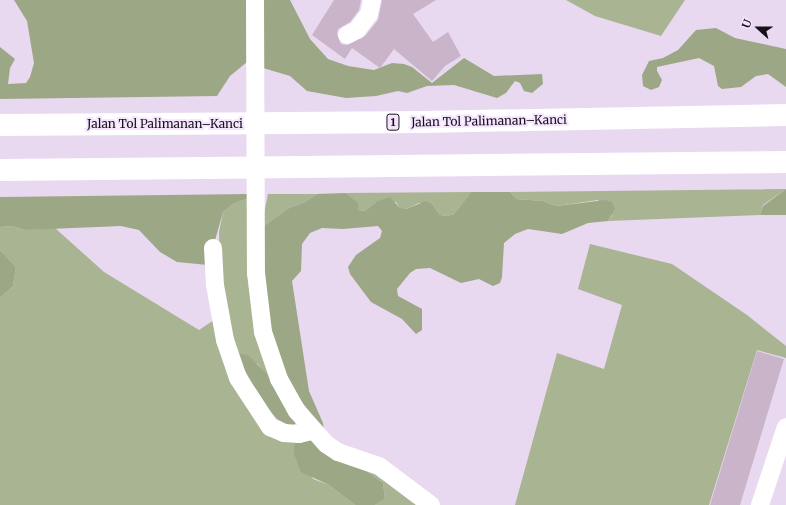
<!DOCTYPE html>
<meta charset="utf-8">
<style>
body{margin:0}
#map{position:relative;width:786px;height:505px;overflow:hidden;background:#e8d8f0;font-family:Merriweather,serif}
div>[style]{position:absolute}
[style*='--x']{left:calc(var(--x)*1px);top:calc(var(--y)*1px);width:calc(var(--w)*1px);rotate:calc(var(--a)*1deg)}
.green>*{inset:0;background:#a9b492}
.forest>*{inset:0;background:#9ca785}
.building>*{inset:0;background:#c9b4c9}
.minor>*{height:18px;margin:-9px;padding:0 9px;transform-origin:9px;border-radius:9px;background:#fff}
.highway>*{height:22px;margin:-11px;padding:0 11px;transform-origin:11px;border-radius:11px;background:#fff}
span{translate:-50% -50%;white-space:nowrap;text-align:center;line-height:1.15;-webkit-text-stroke:4px #f6e5fe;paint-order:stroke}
.shield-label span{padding:1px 3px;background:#f6e5fe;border:1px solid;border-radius:3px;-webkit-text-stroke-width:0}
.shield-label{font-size:11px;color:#161119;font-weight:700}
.street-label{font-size:12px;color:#161119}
.north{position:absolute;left:738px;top:8px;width:40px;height:40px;-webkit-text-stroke:3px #f6e5fe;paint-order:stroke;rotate:291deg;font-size:11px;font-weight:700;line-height:16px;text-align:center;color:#161119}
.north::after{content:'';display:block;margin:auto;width:14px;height:18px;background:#161119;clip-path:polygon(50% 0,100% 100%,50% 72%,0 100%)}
</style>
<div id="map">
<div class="green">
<div style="clip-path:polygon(566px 0,685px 0,661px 36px,595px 16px)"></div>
<div style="clip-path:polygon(786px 189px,763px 205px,760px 215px,608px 221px,612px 215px,598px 200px,556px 206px,543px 201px,516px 199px,510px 192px)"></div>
<div style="clip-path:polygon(471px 192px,454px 214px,447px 216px,440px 215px,432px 204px,419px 203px,406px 209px,399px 207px,396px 202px,376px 202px,365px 211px,358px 210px,345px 193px)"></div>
<div style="clip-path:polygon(250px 194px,273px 380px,266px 376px,258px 364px,235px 352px,220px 274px,219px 232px,223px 212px,233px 204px,246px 199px)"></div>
<div style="clip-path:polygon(268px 194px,317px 194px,305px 202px,289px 208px,261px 228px)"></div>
<div style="clip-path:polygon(12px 226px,25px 230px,55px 228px,104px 272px,199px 330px,217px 318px,241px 390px,295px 438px,313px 479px,329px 485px,355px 505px,362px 505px,0 505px,0 298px,13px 286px,16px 267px,0 250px,0 227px)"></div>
<div style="clip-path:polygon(590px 244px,672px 264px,747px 315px,786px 346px,786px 358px,757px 350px,709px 505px,515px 505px,557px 353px,604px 369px,622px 305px,578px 289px)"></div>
<div style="clip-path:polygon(357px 464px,372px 469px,421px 505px,375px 505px,385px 499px,383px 483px)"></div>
</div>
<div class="forest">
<div style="clip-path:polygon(14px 0,246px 0,247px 62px,230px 76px,217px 96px,0 99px,0 47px,15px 59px,10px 68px,8px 84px,26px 83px,30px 77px,34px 63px,27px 21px)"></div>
<div style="clip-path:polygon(263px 0,290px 0,310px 39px,328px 59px,348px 66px,374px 70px,392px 63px,404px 64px,412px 67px,432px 83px,464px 58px,494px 76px,542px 74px,543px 84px,532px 93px,524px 91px,520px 83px,515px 81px,506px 93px,497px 98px,454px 85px,427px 86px,407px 93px,398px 91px,376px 96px,346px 98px,307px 91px,290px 76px,263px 68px)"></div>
<div style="clip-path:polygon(716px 28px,735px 38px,786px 49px,786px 87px,768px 74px,756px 76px,741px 87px,722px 89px,718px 86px,714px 66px,699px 58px,657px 67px,657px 71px,662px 80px,659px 87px,651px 90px,643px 86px,642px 75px,649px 61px,663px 58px,678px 50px,696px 30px)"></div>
<div style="clip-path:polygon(786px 189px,786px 215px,760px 215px,763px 206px)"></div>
<div style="clip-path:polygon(471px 192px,510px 192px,516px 199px,543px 201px,556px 206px,605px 200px,612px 202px,615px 209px,608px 221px,588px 223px,562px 234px,528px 229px,515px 234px,504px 243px,502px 277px,500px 283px,493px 286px,479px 279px,461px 283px,430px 268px,416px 269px,410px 273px,397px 289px,398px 296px,422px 309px,422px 330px,416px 334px,402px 319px,371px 302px,350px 274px,348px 267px,356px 255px,380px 238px,382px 231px,378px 226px,343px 229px,322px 228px,310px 233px,302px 244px,301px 271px,292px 281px,309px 391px,323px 423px,324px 432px,285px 379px,266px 315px,261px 228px,289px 208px,305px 202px,317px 194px,345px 193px,358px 203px,358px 210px,365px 211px,376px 202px,390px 197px,399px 207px,406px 209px,426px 201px,432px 204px,440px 215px,447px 216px,454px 214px)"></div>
<div style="clip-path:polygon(250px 194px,246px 199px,233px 204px,223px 212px,208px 265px,177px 262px,160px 252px,139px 230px,121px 226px,25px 230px,12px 226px,0 227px,0 197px)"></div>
<div style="clip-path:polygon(0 250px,16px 267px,13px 286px,0 298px)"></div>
<div style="clip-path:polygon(235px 352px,249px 356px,273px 380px,296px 423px,292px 427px,277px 419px,262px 402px)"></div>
<div style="clip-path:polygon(295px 438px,308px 438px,357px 464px,383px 483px,385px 499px,375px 505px,355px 505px,329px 485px,301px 472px,294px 454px)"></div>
</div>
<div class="building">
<div style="clip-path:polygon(334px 0,361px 0,359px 10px,350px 22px,338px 29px,337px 34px,341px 44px,347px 45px,365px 36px,378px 20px,382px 0,436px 0,413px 14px,433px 42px,448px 32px,461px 56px,445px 66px,432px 81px,394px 49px,380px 68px,352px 48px,345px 59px,312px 35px)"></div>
<div style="clip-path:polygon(757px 351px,784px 359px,780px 372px,740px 505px,710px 505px)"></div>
</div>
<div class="minor">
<div style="--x:255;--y:0;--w:273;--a:89.8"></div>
<div style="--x:256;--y:273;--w:59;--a:83.2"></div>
<div style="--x:263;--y:332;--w:50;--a:71.2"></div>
<div style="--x:279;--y:379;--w:37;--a:61"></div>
<div style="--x:297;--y:411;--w:44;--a:48.7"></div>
<div style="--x:326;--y:444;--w:14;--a:34"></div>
<div style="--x:338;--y:452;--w:43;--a:18.9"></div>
<div style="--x:379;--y:466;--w:65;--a:36.9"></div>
<div style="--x:347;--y:35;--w:11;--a:-27"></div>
<div style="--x:357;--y:30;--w:20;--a:-53"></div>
<div style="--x:369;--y:14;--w:14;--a:-78"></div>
<div style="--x:213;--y:248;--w:37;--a:87"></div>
<div style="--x:215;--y:285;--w:56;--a:79.7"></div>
<div style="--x:225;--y:340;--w:40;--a:71.1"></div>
<div style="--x:238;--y:378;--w:59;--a:56.9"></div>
<div style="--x:270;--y:427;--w:15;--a:23"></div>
<div style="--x:284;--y:433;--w:15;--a:4"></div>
<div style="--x:299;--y:434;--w:13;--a:-13"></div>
<div style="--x:760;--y:505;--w:82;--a:-71.6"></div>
</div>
<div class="highway">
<div style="--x:0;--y:125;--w:424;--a:-0.4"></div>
<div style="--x:424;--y:122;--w:362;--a:-1.1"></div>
<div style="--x:0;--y:170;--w:786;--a:-0.58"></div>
</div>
<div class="shield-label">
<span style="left:393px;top:122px">1</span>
</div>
<div class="street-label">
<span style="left:489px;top:121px;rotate:-1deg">Jalan Tol Palimanan–Kanci</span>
<span style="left:165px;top:124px">Jalan Tol Palimanan–Kanci</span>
</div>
<div class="north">U</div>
</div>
